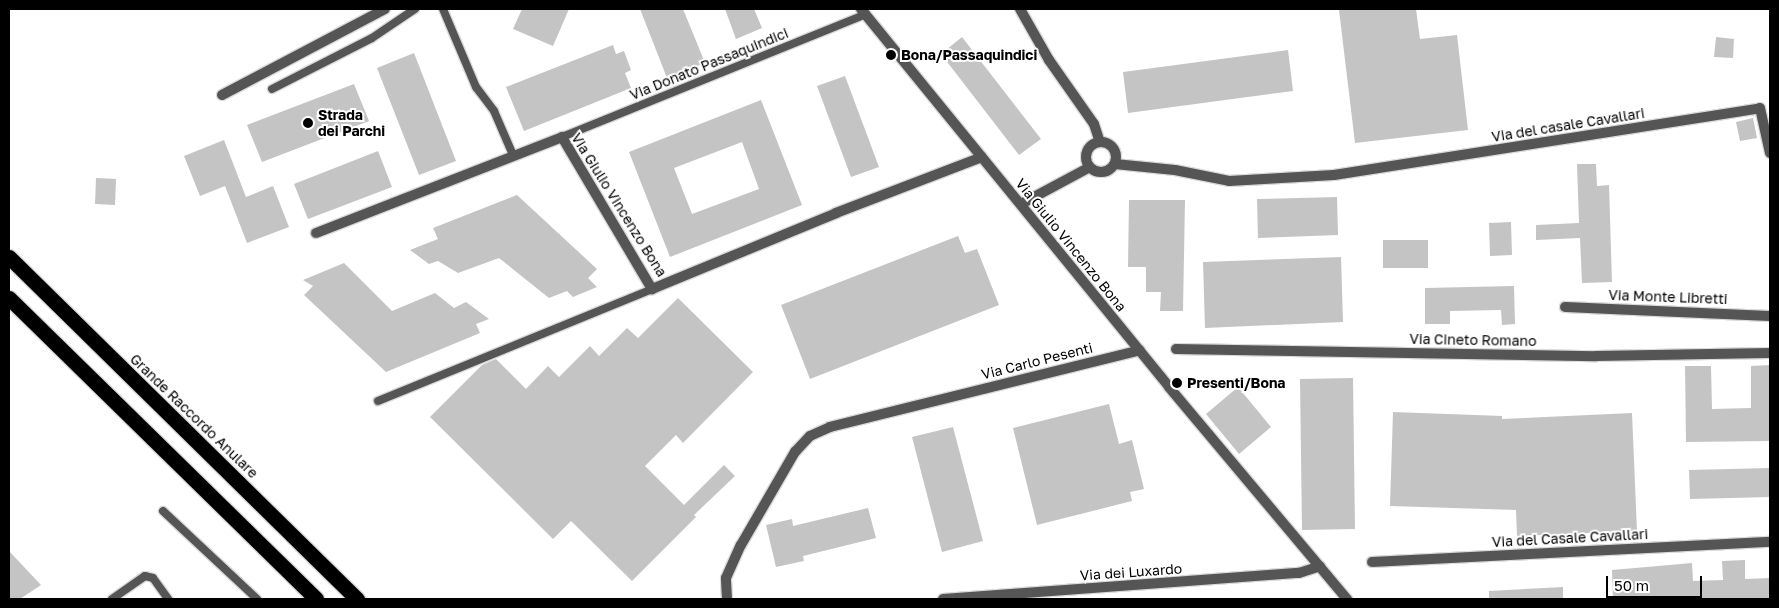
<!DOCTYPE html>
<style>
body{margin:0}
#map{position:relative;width:1779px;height:608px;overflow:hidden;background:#fff;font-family:"Golos Text",sans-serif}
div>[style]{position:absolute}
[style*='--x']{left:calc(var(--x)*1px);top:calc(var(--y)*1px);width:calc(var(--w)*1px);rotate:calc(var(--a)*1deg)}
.building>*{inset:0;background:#c4c4c4}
.roads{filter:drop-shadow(1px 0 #dbdbdb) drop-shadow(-1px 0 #dbdbdb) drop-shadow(0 1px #dbdbdb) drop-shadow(0 -1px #dbdbdb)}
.lane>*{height:8px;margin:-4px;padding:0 4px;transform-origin:4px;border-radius:4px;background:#555}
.street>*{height:10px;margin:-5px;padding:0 5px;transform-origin:5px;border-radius:5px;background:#555}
.street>.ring{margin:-5px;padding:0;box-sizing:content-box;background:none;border:10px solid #555;border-radius:50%}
.highway>*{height:15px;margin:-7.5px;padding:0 7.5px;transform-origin:7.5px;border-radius:7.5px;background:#000}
.dots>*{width:14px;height:14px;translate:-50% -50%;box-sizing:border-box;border:2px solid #fff;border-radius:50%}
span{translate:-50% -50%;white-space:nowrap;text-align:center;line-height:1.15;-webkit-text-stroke:4px #fff;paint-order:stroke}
.poi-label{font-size:14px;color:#000;font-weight:700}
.left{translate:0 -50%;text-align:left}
.street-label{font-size:14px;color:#000}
.frame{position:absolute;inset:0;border:10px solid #000;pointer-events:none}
.scale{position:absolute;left:1606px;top:576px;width:96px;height:22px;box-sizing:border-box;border:2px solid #000;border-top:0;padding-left:6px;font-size:15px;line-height:18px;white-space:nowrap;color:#000;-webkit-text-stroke:4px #fff;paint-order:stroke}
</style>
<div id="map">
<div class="building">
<div style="clip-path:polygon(522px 9px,569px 9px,553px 46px,513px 29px)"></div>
<div style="clip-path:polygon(640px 9px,683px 9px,705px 63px,667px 78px)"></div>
<div style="clip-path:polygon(725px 9px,754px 9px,762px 28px,736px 39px)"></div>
<div style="clip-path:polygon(1416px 9px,1420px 39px,1457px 35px,1468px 130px,1355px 143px,1339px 10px)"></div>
<div style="clip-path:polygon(962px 37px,1041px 139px,1019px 155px,941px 54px)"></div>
<div style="clip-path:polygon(1716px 37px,1734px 39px,1733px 58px,1714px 57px)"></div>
<div style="clip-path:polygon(613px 45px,616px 54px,624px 51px,631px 70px,625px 73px,631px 88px,524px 131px,506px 87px)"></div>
<div style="clip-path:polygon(1288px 50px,1293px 91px,1128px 113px,1123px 72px)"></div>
<div style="clip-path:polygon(414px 53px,456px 161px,419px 175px,377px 68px)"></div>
<div style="clip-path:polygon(845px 76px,879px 167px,851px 177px,817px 86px)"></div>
<div style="clip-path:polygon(354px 84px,369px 121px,262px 162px,247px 125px)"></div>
<div style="clip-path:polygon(evenodd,761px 100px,802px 205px,670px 257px,629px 152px,761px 100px,742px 142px,759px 189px,692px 214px,674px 168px,742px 142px)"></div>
<div style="clip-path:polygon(1753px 118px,1757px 138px,1740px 141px,1736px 122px)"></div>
<div style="clip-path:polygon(224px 140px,246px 197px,273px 186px,289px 227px,247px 243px,225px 186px,200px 196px,184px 156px)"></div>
<div style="clip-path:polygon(378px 151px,392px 187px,308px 219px,294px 184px)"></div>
<div style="clip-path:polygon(1577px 164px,1596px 164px,1597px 186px,1609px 185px,1612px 282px,1582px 283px,1580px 238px,1536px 240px,1536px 225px,1579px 223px)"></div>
<div style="clip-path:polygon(96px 178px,116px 179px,115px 205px,95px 204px)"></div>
<div style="clip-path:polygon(517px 195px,597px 269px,588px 278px,597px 287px,573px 297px,567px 291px,549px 298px,499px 258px,458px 273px,438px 261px,429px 264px,410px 250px,438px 239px,433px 228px)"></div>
<div style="clip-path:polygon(1337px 197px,1338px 235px,1258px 238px,1257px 199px)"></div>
<div style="clip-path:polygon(1129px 200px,1185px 200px,1183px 311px,1160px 311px,1161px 292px,1146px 292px,1146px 267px,1128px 267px)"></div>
<div style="clip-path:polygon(1511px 222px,1512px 255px,1490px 256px,1489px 223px)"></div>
<div style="clip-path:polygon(958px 236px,965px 253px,977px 249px,999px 305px,810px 379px,781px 305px)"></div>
<div style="clip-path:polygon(1383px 240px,1428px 240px,1428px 268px,1383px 268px)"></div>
<div style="clip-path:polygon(1341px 257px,1343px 322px,1205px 328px,1203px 262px)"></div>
<div style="clip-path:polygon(344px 263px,392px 311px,435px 293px,454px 308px,466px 302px,489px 319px,476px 324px,480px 333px,386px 372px,304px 295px,313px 286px,303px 280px)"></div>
<div style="clip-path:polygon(1514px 286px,1515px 324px,1502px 325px,1501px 310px,1450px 311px,1450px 324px,1425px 324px,1425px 288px)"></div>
<div style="clip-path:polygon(678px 298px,753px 372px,683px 443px,676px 435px,645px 466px,684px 505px,724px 465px,735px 476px,694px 515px,696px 517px,632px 581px,571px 521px,553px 539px,430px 417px,482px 365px,496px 359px,526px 389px,548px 366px,559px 377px,590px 346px,599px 356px,627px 328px,638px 338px)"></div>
<div style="clip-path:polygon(1770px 365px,1770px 441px,1686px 442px,1685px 366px,1711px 366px,1712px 409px,1751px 408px,1751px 366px)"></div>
<div style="clip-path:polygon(1353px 378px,1355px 529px,1302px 530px,1300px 379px)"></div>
<div style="clip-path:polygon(1238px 387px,1271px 427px,1239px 454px,1206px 414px)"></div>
<div style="clip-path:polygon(1109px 404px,1119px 444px,1132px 440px,1144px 489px,1130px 492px,1132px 501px,1037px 525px,1013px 428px)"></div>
<div style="clip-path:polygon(1393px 412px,1502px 416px,1502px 419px,1632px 413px,1637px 531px,1517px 536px,1516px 510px,1390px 506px)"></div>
<div style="clip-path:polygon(953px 427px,983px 541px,942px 552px,912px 437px)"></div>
<div style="clip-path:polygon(1770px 468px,1770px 497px,1690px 499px,1689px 470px)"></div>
<div style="clip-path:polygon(868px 508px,876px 538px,803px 556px,804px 561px,776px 567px,766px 525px,792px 519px,793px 526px)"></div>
<div style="clip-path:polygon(9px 551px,41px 585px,20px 599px,9px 599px)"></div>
<div style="clip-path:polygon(1745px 560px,1745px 579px,1770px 578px,1770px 599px,1613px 599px,1612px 570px,1692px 563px,1693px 581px,1723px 580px,1722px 561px)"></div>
<div style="clip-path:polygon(1563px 587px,1563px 599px,1489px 599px,1489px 591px)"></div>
</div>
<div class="roads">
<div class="lane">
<div style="--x:443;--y:9;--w:85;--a:67.1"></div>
<div style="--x:476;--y:87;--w:30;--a:53"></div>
<div style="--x:494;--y:111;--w:48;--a:66.6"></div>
<div style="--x:272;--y:89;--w:112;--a:-27"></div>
<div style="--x:372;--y:38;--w:52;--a:-34"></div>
<div style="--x:562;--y:137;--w:328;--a:-22"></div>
<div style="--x:378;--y:401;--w:296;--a:-22.2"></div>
<div style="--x:163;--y:511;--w:129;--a:43.1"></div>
<div style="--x:112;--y:599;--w:40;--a:-34.9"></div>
<div style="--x:145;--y:576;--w:8;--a:14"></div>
<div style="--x:153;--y:578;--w:26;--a:54"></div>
</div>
<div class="street">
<div style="--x:861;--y:9;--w:488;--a:50.8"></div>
<div style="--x:1169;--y:387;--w:277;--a:50"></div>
<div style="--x:1020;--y:9;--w:59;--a:60.4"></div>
<div style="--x:1049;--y:60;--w:78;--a:54.9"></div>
<div style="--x:1094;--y:124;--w:19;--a:72"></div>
<div style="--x:222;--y:95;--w:184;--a:-27.8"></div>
<div class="ring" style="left:1086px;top:142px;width:20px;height:20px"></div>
<div style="--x:1115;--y:164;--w:60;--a:5.7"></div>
<div style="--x:1175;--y:170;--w:55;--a:11.5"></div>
<div style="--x:1229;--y:181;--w:105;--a:-3.3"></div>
<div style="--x:1334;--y:175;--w:431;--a:-8.9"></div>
<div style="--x:1760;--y:108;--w:46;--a:77.5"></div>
<div style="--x:1021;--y:204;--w:78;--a:-28.2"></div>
<div style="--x:316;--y:233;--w:264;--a:-21.3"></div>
<div style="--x:562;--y:137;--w:177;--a:59.4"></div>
<div style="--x:652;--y:289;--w:199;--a:-22.4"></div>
<div style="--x:836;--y:213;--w:156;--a:-21"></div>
<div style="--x:1565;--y:307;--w:205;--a:2.5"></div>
<div style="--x:1176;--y:349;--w:420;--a:1"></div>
<div style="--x:1596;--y:356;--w:174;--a:-1"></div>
<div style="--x:1372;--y:562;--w:399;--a:-2.9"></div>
<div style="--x:727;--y:599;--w:21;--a:-93"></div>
<div style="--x:726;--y:578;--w:36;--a:-66"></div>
<div style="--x:741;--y:545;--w:108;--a:-59.9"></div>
<div style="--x:795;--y:452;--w:22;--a:-47"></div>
<div style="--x:810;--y:436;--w:22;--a:-24"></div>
<div style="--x:830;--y:427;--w:319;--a:-13.9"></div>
<div style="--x:943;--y:599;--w:357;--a:-4.2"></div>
<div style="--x:1299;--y:573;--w:22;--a:-18"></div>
</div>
<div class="highway">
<div style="--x:9;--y:257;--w:488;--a:44.5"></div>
<div style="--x:9;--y:298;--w:430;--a:44.4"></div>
</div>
</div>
<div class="dots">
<div style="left:891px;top:55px;background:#000"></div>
<div style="left:308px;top:123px;background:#000"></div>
<div style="left:1177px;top:383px;background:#000"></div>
</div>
<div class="poi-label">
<span class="left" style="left:901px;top:55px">Bona/Passaquindici</span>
<span class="left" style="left:318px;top:123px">Strada<br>dei Parchi</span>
<span class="left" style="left:1187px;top:383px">Presenti/Bona</span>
</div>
<div class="street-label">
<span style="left:709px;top:64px;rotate:-22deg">Via Donato Passaquindici</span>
<span style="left:1568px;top:125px;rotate:-9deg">Via del casale Cavallari</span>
<span style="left:619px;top:205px;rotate:58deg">Via Giulio Vincenzo Bona</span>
<span style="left:1071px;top:245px;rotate:51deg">Via Giulio Vincenzo Bona</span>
<span style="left:1668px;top:297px;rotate:2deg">Via Monte Libretti</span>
<span style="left:1473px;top:340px;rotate:1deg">Via Cineto Romano</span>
<span style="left:1037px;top:361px;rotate:-14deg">Via Carlo Pesenti</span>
<span style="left:194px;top:416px;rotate:44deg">Grande Raccordo Anulare</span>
<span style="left:1570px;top:538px;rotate:-3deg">Via del Casale Cavallari</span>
<span style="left:1131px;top:572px;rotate:-4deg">Via dei Luxardo</span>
</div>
<div class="frame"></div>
<div class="scale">50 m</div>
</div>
